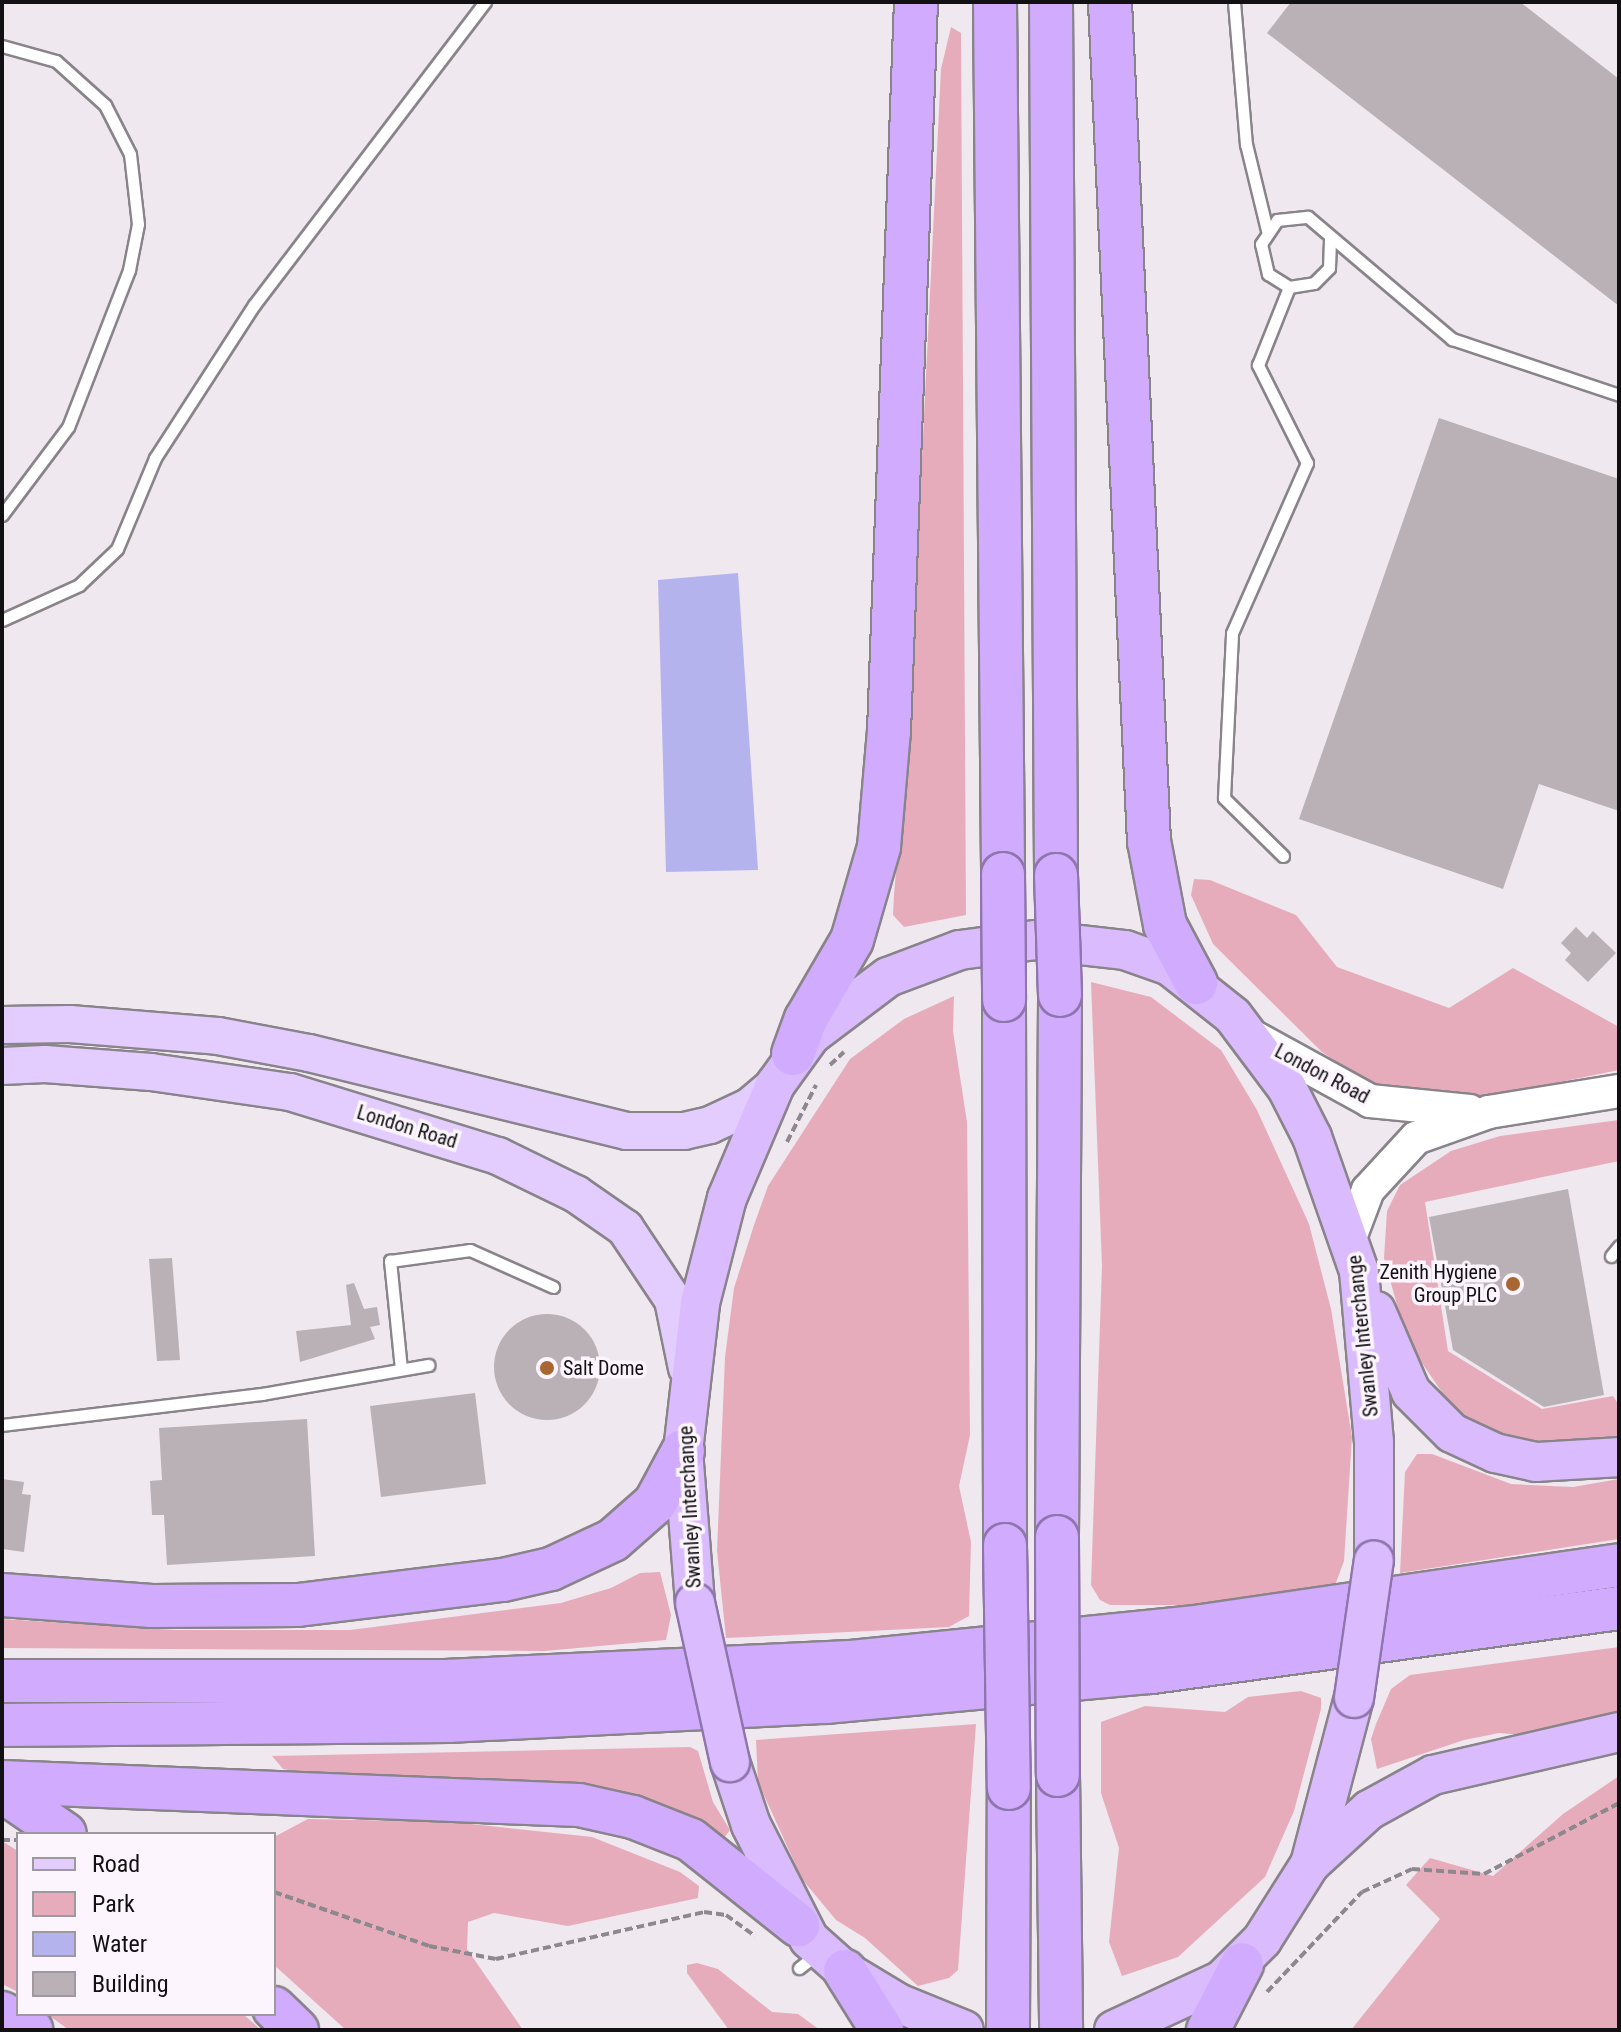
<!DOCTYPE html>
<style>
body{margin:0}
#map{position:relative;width:1621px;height:2032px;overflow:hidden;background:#efe8ef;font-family:"Roboto Condensed",sans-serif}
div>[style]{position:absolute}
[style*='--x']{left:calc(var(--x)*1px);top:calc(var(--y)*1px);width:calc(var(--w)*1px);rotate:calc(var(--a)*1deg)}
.green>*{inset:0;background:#e6acbc}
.water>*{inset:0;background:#b4b3ee}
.building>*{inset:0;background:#bab1b6}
.round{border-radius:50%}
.path>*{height:4px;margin-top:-2px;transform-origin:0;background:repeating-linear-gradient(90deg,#8d888d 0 8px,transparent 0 12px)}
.roads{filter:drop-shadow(2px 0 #89838a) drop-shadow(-2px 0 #89838a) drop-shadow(0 2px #89838a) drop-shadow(0 -2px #89838a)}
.service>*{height:11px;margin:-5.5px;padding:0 5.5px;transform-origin:5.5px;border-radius:5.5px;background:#fff}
.secondary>*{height:32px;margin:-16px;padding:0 16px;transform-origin:16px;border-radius:16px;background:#fff}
.primary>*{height:36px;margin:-18px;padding:0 18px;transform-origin:18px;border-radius:18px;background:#e3cdfe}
.trunk>*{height:38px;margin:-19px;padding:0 19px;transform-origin:19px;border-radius:19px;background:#dabcfe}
.motorway>*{height:42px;margin:-21px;padding:0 21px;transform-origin:21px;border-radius:21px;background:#d0abfe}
.bridges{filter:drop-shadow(2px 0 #8e75ab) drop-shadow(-2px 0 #8e75ab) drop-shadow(0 2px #8e75ab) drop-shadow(0 -2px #8e75ab)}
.trunk-bridge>*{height:38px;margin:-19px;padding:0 19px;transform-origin:19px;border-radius:19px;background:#dabcfe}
.motorway-bridge>*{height:42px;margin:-21px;padding:0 21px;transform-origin:21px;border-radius:21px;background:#d0abfe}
.dots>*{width:22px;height:22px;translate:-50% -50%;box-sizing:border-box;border:4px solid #fcf5fd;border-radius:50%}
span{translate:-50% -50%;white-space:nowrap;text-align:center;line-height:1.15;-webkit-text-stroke:7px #fcf5fd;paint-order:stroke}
.street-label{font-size:20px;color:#121012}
.poi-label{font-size:20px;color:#121012}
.right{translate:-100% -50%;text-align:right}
.left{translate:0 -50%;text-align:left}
.frame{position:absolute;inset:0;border:4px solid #121012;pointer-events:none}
.legend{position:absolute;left:16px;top:1832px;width:260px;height:184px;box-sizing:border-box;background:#fcf5fd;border:2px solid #9e999f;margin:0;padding:10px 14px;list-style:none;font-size:24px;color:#121012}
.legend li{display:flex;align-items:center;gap:16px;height:40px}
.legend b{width:40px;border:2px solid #9e999f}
</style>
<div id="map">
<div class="green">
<div style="clip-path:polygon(951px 27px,961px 33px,966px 915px,904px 927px,893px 915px,894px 894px,908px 742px,941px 69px)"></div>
<div style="clip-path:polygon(1194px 879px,1210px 880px,1296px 915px,1337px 967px,1449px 1008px,1513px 968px,1619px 1027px,1619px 1070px,1480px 1098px,1430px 1098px,1372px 1086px,1322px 1052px,1213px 944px,1191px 895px)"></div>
<div style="clip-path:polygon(1091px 982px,1151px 997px,1221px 1050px,1257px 1110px,1309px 1224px,1331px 1309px,1352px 1437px,1344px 1561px,1334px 1588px,1208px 1605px,1110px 1605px,1100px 1600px,1091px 1585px,1102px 1266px)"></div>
<div style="clip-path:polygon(954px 996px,953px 1031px,967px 1122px,970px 1435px,959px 1486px,971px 1542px,969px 1616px,949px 1627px,726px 1638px,717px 1551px,725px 1357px,734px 1288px,754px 1225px,768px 1186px,850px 1059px,904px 1019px)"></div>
<div style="clip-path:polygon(1619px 1120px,1619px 1161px,1425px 1202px,1448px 1351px,1542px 1409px,1613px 1396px,1619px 1405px,1619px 1439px,1552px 1447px,1505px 1439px,1476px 1426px,1450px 1404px,1407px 1341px,1384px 1258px,1387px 1211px,1400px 1185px,1451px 1151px,1500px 1136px)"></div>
<div style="clip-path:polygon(1417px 1454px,1432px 1454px,1511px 1484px,1573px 1487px,1619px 1479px,1619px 1539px,1400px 1573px,1405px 1472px)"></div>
<div style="clip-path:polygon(660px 1572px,671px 1615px,666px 1640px,545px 1651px,2px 1648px,2px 1619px,175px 1630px,350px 1630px,561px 1603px,611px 1588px,640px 1573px)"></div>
<div style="clip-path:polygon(1619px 1647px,1619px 1712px,1523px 1735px,1499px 1733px,1464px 1740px,1377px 1769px,1371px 1739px,1376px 1724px,1391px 1689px,1410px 1675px)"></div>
<div style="clip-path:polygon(1301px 1691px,1321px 1698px,1321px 1709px,1294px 1811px,1265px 1877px,1178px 1957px,1122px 1976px,1109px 1942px,1119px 1848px,1101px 1793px,1101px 1722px,1145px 1706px,1225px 1712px,1248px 1697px)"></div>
<div style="clip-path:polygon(976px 1724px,958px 1970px,949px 1978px,918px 1986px,865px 1938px,836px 1920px,802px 1879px,758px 1782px,756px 1740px)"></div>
<div style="clip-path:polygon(690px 1747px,698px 1751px,713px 1802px,730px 1830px,724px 1838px,698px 1823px,505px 1786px,306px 1773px,283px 1769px,272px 1756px)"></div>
<div style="clip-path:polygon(1619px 1776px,1619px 2030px,1351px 2030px,1440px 1919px,1406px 1885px,1430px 1858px,1493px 1876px,1563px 1814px)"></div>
<div style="clip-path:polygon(308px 1819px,453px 1822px,592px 1837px,680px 1872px,699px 1886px,698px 1898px,568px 1926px,494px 1913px,468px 1922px,467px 1949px,523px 2030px,346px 2030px,274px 1965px,274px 1837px)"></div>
<div style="clip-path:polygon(2px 1841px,18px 1851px,18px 1992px,2px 1984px)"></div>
<div style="clip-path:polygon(697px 1963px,718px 1969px,772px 2012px,798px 2014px,820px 2030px,729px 2030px,687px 1973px,687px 1965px)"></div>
<div style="clip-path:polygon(47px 2014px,243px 2014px,261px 2030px,69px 2030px)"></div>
</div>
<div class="water">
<div style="clip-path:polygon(738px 573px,758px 870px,666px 872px,658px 580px)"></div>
</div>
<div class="building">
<div style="clip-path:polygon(1291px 2px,1520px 2px,1619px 79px,1619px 306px,1267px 33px)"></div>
<div style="clip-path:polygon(1439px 418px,1619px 479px,1619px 811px,1539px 784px,1503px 889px,1299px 819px)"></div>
<div style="clip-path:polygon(1576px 927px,1587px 938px,1593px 931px,1616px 953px,1588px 982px,1565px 960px,1571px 953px,1561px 943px)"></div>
<div style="clip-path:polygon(1568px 1189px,1604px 1395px,1544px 1407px,1453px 1350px,1429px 1217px)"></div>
<div style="clip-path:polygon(172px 1258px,180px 1360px,157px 1361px,149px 1259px)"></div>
<div style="clip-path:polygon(354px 1283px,364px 1309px,377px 1307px,380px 1325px,370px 1327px,375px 1339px,300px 1362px,296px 1331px,351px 1325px,346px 1285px)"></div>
<div class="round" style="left:494px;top:1314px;width:106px;height:106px"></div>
<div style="clip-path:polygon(475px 1393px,486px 1484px,381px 1497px,370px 1406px)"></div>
<div style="clip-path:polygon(307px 1419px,315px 1556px,167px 1565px,164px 1515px,152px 1515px,150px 1481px,162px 1480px,159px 1428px)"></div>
<div style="clip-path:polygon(2px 1479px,24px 1482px,22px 1494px,31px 1495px,24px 1552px,2px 1549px)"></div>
</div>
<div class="path">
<div style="--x:830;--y:1065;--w:19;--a:-43"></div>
<div style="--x:787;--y:1142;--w:64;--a:-63"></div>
<div style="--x:2;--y:1840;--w:14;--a:0"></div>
<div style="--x:274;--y:1892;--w:164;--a:19.2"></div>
<div style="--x:429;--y:1946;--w:68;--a:11"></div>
<div style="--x:496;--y:1959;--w:213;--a:-12.7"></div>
<div style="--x:704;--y:1912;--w:22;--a:8"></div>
<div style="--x:726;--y:1915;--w:36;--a:36"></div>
<div style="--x:1267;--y:1992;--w:138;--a:-46.5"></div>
<div style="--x:1362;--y:1892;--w:55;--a:-24.7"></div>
<div style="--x:1412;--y:1869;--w:72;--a:4"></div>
<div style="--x:1484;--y:1874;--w:153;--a:-27.7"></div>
</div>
<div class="roads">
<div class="service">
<div style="--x:1234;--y:2;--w:143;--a:85.2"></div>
<div style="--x:1246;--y:144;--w:89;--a:76.3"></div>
<div style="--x:2;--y:46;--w:56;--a:15.5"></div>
<div style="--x:56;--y:61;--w:66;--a:41.9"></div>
<div style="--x:105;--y:105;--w:55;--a:63"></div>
<div style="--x:130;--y:154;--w:70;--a:83.5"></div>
<div style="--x:138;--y:224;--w:47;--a:101.1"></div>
<div style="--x:129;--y:270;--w:168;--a:111.2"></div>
<div style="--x:68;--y:427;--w:110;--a:126.9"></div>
<div style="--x:1289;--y:287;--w:25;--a:-148"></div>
<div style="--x:1268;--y:274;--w:31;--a:-103"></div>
<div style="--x:1261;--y:244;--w:29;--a:-56"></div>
<div style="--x:1277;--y:220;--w:31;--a:-6"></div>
<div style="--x:1308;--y:217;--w:189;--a:40.3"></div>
<div style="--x:1452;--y:339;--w:176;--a:18.5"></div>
<div style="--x:2;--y:620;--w:85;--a:-24.4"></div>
<div style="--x:79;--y:585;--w:52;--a:-43.5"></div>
<div style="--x:117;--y:549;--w:99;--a:-67.3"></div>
<div style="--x:155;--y:458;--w:182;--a:-57.1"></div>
<div style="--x:254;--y:305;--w:381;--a:-52.7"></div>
<div style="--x:1283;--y:856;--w:83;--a:-135.5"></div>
<div style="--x:1224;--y:798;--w:165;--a:-87.2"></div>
<div style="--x:1232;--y:633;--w:186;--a:-66.2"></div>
<div style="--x:1307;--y:463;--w:110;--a:-116.6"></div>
<div style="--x:1258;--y:365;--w:84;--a:-68.3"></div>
<div style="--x:1289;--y:287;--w:25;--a:-9"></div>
<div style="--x:1314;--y:283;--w:21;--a:-45"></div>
<div style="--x:1329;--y:268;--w:31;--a:-88"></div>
<div style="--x:1611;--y:1256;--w:13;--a:-51"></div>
<div style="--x:401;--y:1369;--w:109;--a:-95.8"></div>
<div style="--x:390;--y:1261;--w:81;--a:-7.8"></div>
<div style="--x:470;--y:1250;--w:91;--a:24"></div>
<div style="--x:2;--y:1425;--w:262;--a:-6.8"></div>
<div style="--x:262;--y:1394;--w:169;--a:-9.9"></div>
<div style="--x:799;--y:1968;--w:23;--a:-38"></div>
</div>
<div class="secondary">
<div style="--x:1252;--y:1036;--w:135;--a:28.8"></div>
<div style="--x:1370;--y:1101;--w:100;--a:5.7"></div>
<div style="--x:1351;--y:1235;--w:48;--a:-69.3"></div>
<div style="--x:1368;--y:1190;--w:71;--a:-47.3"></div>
<div style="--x:1416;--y:1138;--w:77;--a:-19.6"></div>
<div style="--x:1489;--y:1112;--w:132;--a:-9.2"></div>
</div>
<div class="primary">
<div style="--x:2;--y:1025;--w:68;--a:-0.8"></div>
<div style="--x:70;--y:1024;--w:148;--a:4.6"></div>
<div style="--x:218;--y:1036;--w:93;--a:10.6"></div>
<div style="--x:309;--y:1053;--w:327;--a:13.8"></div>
<div style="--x:627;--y:1131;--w:57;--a:0"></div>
<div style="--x:684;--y:1131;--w:27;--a:-13"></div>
<div style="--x:710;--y:1125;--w:43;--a:-24.8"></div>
<div style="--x:749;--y:1107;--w:34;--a:-40"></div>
<div style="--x:2;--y:1066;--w:43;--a:-2.7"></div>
<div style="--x:45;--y:1064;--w:106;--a:4.3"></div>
<div style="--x:151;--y:1072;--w:140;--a:8.2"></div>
<div style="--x:290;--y:1092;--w:218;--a:17.1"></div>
<div style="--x:498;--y:1156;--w:87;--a:26"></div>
<div style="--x:576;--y:1194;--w:60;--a:34.8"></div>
<div style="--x:625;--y:1228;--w:87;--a:56.3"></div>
<div style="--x:673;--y:1300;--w:69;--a:78.4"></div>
</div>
<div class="trunk">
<div style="--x:1376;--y:1311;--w:88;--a:66.6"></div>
<div style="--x:1411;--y:1392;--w:58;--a:45"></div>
<div style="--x:1452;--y:1433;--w:47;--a:24.9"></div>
<div style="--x:1495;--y:1453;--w:42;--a:12.4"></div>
<div style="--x:1536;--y:1462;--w:83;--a:-3.4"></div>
<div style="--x:695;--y:1603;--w:152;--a:-94.5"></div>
<div style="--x:683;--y:1451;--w:149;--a:-83.4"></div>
<div style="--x:700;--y:1303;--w:108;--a:-75.6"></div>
<div style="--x:727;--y:1198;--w:123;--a:-67"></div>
<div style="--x:775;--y:1085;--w:62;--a:-54.2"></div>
<div style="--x:811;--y:1035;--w:96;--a:-37"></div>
<div style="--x:888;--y:977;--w:77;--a:-20.6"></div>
<div style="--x:960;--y:950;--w:77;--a:-7.5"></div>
<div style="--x:1036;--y:940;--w:90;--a:6.4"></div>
<div style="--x:1125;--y:950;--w:48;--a:19.6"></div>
<div style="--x:1170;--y:966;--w:80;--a:38.4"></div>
<div style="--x:1233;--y:1016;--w:90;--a:53.1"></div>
<div style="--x:1287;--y:1088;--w:55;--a:63"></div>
<div style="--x:1312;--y:1137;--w:142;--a:70.7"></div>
<div style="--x:1359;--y:1271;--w:172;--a:85"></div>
<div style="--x:1374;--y:1442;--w:118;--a:90"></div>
<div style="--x:730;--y:1762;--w:66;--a:71.6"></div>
<div style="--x:751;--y:1825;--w:128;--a:63"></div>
<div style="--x:809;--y:1939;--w:48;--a:41.6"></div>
<div style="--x:845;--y:1971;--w:62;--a:31.1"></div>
<div style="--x:898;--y:2003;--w:71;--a:22.2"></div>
<div style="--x:1310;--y:1864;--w:80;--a:-42.5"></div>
<div style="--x:1369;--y:1810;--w:73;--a:-28.7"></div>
<div style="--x:1433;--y:1775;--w:191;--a:-13"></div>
<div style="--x:1114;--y:2030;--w:119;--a:-24.8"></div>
<div style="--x:1222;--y:1980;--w:57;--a:-45"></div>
<div style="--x:1262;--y:1940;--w:90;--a:-57.7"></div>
<div style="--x:1310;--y:1864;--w:172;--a:-75.2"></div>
</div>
<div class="motorway">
<div style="--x:995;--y:2;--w:872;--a:89.47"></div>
<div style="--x:1051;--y:2;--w:873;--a:89.67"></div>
<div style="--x:1110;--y:2;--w:840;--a:87.34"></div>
<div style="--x:1149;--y:841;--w:86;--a:79.2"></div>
<div style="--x:1165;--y:925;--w:66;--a:61.9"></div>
<div style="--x:1004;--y:1000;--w:545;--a:89.89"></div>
<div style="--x:793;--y:1054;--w:37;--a:-70"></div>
<div style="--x:806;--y:1019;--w:91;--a:-59.8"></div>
<div style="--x:852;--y:940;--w:97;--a:-73.8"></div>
<div style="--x:879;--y:847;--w:116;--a:-85.1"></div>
<div style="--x:889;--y:731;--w:729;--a:-87.88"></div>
<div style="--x:1057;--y:1537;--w:542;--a:-89.68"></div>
<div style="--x:2;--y:1595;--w:150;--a:4.2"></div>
<div style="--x:152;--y:1606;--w:146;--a:-0.4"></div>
<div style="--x:298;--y:1605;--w:207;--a:-7"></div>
<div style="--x:503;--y:1580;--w:49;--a:-12.9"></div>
<div style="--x:551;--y:1569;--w:68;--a:-25.1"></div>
<div style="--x:613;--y:1540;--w:56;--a:-41.4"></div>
<div style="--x:655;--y:1503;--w:59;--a:-61.7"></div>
<div style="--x:2;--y:1681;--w:443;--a:0"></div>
<div style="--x:445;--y:1681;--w:405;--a:-2.7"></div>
<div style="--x:850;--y:1662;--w:354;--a:-5.8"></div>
<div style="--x:1202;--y:1626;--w:421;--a:-8.3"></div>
<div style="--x:2;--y:1725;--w:446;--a:-0.5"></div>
<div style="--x:448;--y:1721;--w:379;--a:-2.9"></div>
<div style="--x:827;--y:1702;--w:326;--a:-5.3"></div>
<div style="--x:1152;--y:1672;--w:471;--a:-7.8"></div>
<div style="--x:1058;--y:1775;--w:255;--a:89.3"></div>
<div style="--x:2;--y:1782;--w:577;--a:2.28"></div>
<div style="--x:579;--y:1805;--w:55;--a:12.5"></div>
<div style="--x:633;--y:1817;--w:62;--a:21.6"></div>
<div style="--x:691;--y:1840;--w:137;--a:38.5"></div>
<div style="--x:2;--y:1791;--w:76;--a:34.3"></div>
<div style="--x:845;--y:1971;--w:70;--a:57.9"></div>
<div style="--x:274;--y:2008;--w:32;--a:44"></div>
<div style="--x:2;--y:2013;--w:34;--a:30"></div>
<div style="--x:1008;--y:2030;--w:242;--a:-89.8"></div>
<div style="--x:1208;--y:2030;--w:74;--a:-62.7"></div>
</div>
</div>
<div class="bridges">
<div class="trunk-bridge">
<div style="--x:695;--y:1603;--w:163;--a:77.6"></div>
<div style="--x:1354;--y:1698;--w:139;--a:-81.8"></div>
</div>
<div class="motorway-bridge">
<div style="--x:1003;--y:874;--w:126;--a:89.5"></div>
<div style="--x:1056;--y:875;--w:120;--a:88.1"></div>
<div style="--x:1057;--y:1537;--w:238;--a:89.8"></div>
<div style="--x:1005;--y:1545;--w:243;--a:89.1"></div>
</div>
</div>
<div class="dots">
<div style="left:1513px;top:1284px;background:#a86732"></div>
<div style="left:547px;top:1368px;background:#a86732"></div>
</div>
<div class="street-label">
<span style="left:1322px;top:1074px;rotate:28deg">London Road</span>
<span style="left:407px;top:1127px;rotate:17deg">London Road</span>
<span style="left:1363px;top:1336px;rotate:-96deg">Swanley Interchange</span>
<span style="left:690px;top:1507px;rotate:-93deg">Swanley Interchange</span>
</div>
<div class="poi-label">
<span class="right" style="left:1497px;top:1284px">Zenith Hygiene<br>Group PLC</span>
<span class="left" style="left:563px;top:1368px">Salt Dome</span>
</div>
<div class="frame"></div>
<ul class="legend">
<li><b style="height:10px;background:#e3cdfe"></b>Road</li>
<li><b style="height:22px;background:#e6acbc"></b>Park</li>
<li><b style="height:22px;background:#b4b3ee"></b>Water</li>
<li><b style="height:22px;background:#bab1b6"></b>Building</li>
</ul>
</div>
